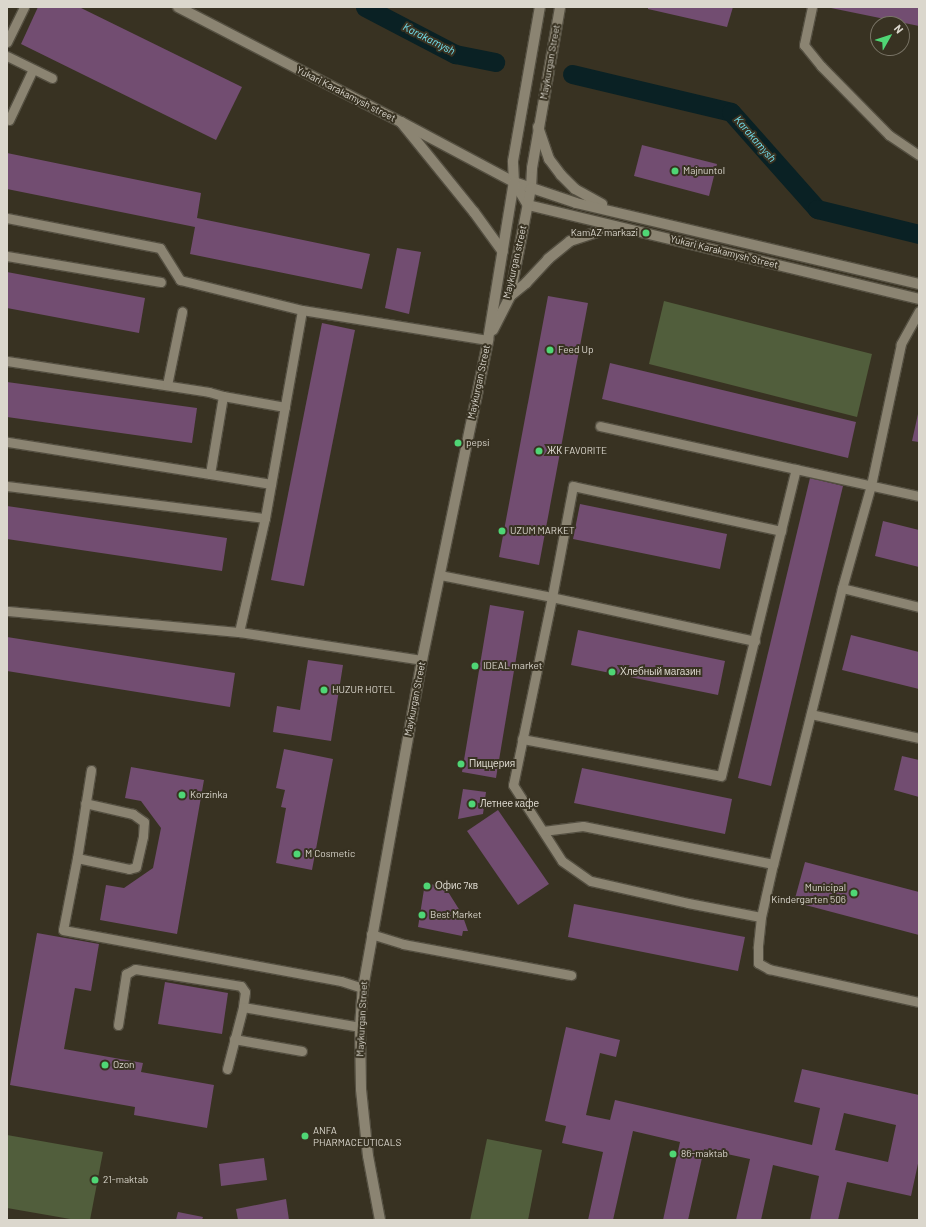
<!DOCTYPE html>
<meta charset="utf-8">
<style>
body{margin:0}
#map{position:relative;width:926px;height:1227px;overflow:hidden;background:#383222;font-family:Barlow,sans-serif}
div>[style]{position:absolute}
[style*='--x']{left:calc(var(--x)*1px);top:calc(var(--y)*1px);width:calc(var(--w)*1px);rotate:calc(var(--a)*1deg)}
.green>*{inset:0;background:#515e3c}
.canal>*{height:19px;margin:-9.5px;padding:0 9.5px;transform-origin:9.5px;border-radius:9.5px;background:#0a2124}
.building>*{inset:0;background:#724d71}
.roads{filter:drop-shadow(1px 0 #544f41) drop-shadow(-1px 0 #544f41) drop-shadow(0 1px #544f41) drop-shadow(0 -1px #544f41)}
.service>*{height:9px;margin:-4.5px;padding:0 4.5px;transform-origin:4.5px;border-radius:4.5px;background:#8b8472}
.minor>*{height:10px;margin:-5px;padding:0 5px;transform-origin:5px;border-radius:5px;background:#8b8472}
.tertiary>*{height:10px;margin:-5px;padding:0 5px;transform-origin:5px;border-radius:5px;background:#8b8472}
.secondary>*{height:10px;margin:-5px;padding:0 5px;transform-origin:5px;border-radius:5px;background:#8b8472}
.dots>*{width:11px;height:11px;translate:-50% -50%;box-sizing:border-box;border:2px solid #383222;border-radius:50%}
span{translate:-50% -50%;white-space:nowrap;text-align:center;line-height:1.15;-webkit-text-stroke:4px #383222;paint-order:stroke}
.street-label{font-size:10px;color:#dbd7cd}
.poi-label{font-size:10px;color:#dbd7cd}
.left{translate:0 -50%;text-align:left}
.right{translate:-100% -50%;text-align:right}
.water-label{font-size:11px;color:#73e0ee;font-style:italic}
.frame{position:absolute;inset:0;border:8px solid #dbd7cd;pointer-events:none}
.north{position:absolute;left:870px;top:16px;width:40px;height:40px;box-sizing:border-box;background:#383222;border:1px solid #797466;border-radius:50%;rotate:51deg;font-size:11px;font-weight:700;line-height:16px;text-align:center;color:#dbd7cd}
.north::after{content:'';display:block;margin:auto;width:14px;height:18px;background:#4fd675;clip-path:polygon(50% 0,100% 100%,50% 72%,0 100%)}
</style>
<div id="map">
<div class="green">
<div style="clip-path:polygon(664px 301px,872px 354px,857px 417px,649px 364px)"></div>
<div style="clip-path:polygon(7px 1135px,103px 1152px,90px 1220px,76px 1220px,7px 1208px)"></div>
<div style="clip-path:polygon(487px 1139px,542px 1150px,528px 1220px,470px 1220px)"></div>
</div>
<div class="canal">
<div style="--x:365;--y:7;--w:102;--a:27.6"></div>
<div style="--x:455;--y:54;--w:41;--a:11.3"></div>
<div style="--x:572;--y:74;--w:163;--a:13.4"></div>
<div style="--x:731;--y:112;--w:130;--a:48.4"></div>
<div style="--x:817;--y:209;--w:105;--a:13.8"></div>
</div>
<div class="building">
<div style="clip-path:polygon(38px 7px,79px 7px,242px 87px,216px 140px,21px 44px)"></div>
<div style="clip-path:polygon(648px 7px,733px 7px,727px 27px,648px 9px)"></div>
<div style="clip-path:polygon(831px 7px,919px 7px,919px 26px,831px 8px)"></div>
<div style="clip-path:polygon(642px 145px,717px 164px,709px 196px,634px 176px)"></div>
<div style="clip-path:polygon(7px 153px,201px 193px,197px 218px,370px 254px,362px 289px,190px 254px,195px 227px,7px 189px)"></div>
<div style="clip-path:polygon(397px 248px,421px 252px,409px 314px,385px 308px)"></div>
<div style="clip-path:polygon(7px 272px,145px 298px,139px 333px,7px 308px)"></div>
<div style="clip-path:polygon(548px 296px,588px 303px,539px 565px,499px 557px)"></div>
<div style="clip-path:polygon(322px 323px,355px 330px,304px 586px,271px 580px)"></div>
<div style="clip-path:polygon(610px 363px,856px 422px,848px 458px,602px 399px)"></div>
<div style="clip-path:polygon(7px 382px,197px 408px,192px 443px,7px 417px)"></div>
<div style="clip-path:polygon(918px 414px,919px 414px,919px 442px,912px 441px)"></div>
<div style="clip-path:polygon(810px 478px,843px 486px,771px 786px,738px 778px)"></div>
<div style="clip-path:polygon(580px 504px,727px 534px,720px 569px,573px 539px)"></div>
<div style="clip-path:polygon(7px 506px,227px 538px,222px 571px,7px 539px)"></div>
<div style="clip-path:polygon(883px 521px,919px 530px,919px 567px,875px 556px)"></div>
<div style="clip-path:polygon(490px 605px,524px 611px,496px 778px,462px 772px)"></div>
<div style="clip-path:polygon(578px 630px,725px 661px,718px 695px,571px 665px)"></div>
<div style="clip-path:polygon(851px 635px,919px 652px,919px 689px,842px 670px)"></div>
<div style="clip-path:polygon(7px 637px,235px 673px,230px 707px,7px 671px)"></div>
<div style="clip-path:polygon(308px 660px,343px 665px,331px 741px,273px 732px,277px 706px,300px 710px)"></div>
<div style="clip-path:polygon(284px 749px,333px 759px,312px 870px,276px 863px,286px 808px,281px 807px,285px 790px,276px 788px)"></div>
<div style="clip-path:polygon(902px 756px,919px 760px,919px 797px,894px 790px)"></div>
<div style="clip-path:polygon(131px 767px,204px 780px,177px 934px,100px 920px,106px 885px,124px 888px,153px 868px,161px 828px,141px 801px,125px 798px)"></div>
<div style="clip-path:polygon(582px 768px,732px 799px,725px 834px,574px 803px)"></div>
<div style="clip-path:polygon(463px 789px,486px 792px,483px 814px,458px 819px)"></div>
<div style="clip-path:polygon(498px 810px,549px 884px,518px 905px,467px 831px)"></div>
<div style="clip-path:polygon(805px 862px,919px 892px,919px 935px,794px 902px)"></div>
<div style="clip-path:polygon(425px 883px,445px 887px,462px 914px,468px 931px,463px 931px,462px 936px,418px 927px)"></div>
<div style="clip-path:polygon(574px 904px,745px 937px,738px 971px,568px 937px)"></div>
<div style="clip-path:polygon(37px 933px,99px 944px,91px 991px,75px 988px,64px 1049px,143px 1063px,141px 1072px,214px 1085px,207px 1128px,134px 1115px,135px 1107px,10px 1085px)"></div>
<div style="clip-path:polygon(165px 982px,228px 993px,222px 1034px,158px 1024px)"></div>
<div style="clip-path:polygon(evenodd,566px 1027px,620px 1040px,616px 1057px,600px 1053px,586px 1115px,610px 1120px,615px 1100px,812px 1145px,820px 1108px,794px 1102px,802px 1069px,919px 1095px,919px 1159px,911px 1196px,847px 1182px,838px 1220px,810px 1220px,819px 1176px,773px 1165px,761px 1220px,736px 1220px,750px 1159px,704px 1149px,688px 1220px,663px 1220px,680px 1142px,633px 1131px,613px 1220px,588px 1220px,603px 1152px,562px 1143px,566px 1126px,545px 1121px,566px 1027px,844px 1113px,896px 1125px,888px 1162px,835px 1150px,844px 1113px)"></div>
<div style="clip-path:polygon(264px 1158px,267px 1180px,221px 1186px,219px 1164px)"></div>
<div style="clip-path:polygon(286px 1199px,289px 1220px,238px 1220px,236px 1209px)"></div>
<div style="clip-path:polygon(178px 1212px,203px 1217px,202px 1220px,176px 1220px)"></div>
</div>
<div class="roads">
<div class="service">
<div style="--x:812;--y:7;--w:39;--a:102"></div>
<div style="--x:804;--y:45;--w:27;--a:51"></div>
<div style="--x:821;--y:66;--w:97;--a:45.4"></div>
<div style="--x:889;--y:135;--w:36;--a:34"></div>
<div style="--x:7;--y:42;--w:39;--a:-64"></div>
<div style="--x:7;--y:56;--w:50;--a:26.1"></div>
<div style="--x:9;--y:120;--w:56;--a:-64.8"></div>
<div style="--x:7;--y:218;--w:156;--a:11.1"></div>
<div style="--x:160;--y:248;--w:38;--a:58"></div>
<div style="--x:180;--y:280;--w:126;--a:13.8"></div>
<div style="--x:302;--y:310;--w:188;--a:9.2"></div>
<div style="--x:7;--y:256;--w:156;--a:9.6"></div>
<div style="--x:919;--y:311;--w:38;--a:119"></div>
<div style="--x:901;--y:344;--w:144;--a:102"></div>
<div style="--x:871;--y:485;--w:107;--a:105.7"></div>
<div style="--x:842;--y:588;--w:284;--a:104"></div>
<div style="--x:773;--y:864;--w:54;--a:102.8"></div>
<div style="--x:761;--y:917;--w:31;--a:96"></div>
<div style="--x:758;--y:948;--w:15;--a:90"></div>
<div style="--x:758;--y:963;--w:13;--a:29"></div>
<div style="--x:769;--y:969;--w:154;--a:12.4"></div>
<div style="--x:7;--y:361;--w:204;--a:8.7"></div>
<div style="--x:209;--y:392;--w:15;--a:16"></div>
<div style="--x:223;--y:396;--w:79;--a:99.5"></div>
<div style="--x:210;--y:474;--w:206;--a:-171"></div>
<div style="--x:167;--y:385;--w:75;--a:-78.4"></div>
<div style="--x:223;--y:396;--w:63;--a:10.1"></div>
<div style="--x:600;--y:426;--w:327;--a:12.4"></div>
<div style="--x:210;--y:474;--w:62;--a:9.3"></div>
<div style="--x:7;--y:486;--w:260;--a:7.1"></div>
<div style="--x:440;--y:575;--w:114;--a:11.1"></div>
<div style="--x:552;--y:597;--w:192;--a:101.7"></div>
<div style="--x:513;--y:785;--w:90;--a:57.2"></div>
<div style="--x:562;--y:861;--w:35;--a:35"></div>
<div style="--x:591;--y:881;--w:99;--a:12.8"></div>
<div style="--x:688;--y:903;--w:74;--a:10.9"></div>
<div style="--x:842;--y:588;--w:79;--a:13.9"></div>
<div style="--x:7;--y:611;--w:233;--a:5.2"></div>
<div style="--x:239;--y:632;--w:185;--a:8.7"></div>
<div style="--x:239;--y:632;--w:117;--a:-77.2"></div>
<div style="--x:265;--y:518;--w:211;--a:-79.9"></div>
<div style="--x:755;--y:641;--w:208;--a:-167.8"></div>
<div style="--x:552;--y:597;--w:113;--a:-79.3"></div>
<div style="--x:573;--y:486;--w:213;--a:12.2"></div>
<div style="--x:811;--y:714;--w:111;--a:12.5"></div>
<div style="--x:522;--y:739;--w:202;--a:10.5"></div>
<div style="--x:721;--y:776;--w:316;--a:-76.3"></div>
<div style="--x:91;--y:770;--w:89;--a:99"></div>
<div style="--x:77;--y:858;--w:73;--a:101"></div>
<div style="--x:63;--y:930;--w:283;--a:10.4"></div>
<div style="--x:341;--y:981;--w:23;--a:18"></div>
<div style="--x:543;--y:831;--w:40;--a:-7.1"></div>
<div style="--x:583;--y:826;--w:194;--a:11.3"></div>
<div style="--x:77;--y:858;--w:53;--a:11.9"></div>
<div style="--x:129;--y:869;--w:7;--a:-16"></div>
<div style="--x:136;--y:867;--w:32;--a:-77"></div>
<div style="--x:143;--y:836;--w:14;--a:-86"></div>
<div style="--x:144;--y:822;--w:14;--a:-144"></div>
<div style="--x:133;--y:814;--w:49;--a:-167.1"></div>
<div style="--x:371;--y:934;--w:34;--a:17"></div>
<div style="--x:403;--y:944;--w:171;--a:10.5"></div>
<div style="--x:118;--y:1025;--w:52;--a:-81.1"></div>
<div style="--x:126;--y:974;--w:10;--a:-29"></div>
<div style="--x:135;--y:969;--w:107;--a:9.1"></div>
<div style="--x:241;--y:986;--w:7;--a:56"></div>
<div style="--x:245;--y:992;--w:15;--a:98"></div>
<div style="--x:243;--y:1007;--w:119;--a:9.7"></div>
<div style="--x:234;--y:1039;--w:69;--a:10"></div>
<div style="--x:227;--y:1069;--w:64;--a:-75.5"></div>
</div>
<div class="minor">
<div style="--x:178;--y:7;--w:251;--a:27.3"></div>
<div style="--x:401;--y:122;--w:128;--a:28"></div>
</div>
<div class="tertiary">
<div style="--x:514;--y:182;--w:21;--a:-93"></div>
<div style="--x:513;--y:161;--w:156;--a:-80.1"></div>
<div style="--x:531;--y:188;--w:20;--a:-87"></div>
<div style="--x:532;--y:168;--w:163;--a:-80.1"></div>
</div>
<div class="secondary">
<div style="--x:401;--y:122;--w:116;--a:51"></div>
<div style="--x:474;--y:212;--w:49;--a:54.1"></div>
<div style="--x:538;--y:127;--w:34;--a:71"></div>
<div style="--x:549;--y:159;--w:20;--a:53"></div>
<div style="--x:561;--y:175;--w:20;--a:45"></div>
<div style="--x:575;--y:189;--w:31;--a:29"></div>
<div style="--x:514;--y:182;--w:65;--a:18.7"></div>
<div style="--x:576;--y:203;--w:352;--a:13.3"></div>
<div style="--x:514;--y:182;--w:27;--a:59"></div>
<div style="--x:528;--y:205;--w:402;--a:13.5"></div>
<div style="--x:510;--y:296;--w:21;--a:-39"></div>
<div style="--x:526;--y:283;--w:33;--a:-47"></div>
<div style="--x:548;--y:259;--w:28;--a:-39"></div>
<div style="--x:570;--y:241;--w:47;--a:-18.4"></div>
<div style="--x:493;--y:330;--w:38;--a:-63"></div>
<div style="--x:510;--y:296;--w:110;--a:-79"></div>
<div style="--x:380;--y:1220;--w:65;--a:-100.6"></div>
<div style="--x:368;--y:1156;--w:67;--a:-96"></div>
<div style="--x:361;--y:1089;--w:62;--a:-90.9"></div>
<div style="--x:360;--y:1027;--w:39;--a:-86"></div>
<div style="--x:363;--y:988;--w:333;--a:-79.8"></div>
<div style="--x:422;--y:660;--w:327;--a:-78.3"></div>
<div style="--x:488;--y:340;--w:160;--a:-80.7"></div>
</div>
</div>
<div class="dots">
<div style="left:675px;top:171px;background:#4fd675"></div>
<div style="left:646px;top:233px;background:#4fd675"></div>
<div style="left:550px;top:350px;background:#4fd675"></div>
<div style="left:458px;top:443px;background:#4fd675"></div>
<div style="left:539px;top:451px;background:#4fd675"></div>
<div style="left:502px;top:531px;background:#4fd675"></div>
<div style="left:475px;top:666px;background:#4fd675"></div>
<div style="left:612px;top:672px;background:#4fd675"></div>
<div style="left:324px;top:690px;background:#4fd675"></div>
<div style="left:461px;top:764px;background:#4fd675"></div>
<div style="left:182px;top:795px;background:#4fd675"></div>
<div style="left:472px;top:804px;background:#4fd675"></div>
<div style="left:297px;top:854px;background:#4fd675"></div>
<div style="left:427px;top:886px;background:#4fd675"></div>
<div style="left:854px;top:893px;background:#4fd675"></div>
<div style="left:422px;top:915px;background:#4fd675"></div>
<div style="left:105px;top:1065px;background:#4fd675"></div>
<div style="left:305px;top:1136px;background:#4fd675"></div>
<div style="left:673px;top:1154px;background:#4fd675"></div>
<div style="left:95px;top:1180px;background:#4fd675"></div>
</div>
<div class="street-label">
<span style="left:550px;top:62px;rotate:-80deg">Maykurgan Street</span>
<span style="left:346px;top:94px;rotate:27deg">Yukari Karakamysh street</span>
<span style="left:724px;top:252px;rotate:14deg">Yukari Karakamysh Street</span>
<span style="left:515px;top:262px;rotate:-77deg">Maykurgan street</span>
<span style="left:479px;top:382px;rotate:-78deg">Maykurgan Street</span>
<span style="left:415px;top:699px;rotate:-79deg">Maykurgan Street</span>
<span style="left:362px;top:1019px;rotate:-87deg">Maykurgan Street</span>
</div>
<div class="poi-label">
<span class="left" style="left:683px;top:171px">Majnuntol</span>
<span class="right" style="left:638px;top:233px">KamAZ markazi</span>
<span class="left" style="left:558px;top:350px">Feed Up</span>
<span class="left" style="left:466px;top:443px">pepsi</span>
<span class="left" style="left:547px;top:451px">ЖК FAVORITE</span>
<span class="left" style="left:510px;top:531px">UZUM MARKET</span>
<span class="left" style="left:483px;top:666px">IDEAL market</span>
<span class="left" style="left:620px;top:672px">Хлебный магазин</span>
<span class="left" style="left:332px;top:690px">HUZUR HOTEL</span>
<span class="left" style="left:469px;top:764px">Пиццерия</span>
<span class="left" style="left:190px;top:795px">Korzinka</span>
<span class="left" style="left:480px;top:804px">Летнее кафе</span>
<span class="left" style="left:305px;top:854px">M Cosmetic</span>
<span class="left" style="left:435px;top:886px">Офис 7кв</span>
<span class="right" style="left:846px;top:893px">Municipal<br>Kindergarten 506</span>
<span class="left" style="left:430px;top:915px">Best Market</span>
<span class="left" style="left:113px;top:1065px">Ozon</span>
<span class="left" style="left:313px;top:1136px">ANFA<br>PHARMACEUTICALS</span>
<span class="left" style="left:681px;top:1154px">86-maktab</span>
<span class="left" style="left:103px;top:1180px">21-maktab</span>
</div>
<div class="water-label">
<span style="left:429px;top:39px;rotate:27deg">Karakamysh</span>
<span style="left:755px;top:139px;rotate:49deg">Karakamysh</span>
</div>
<div class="frame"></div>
<div class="north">N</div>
</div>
